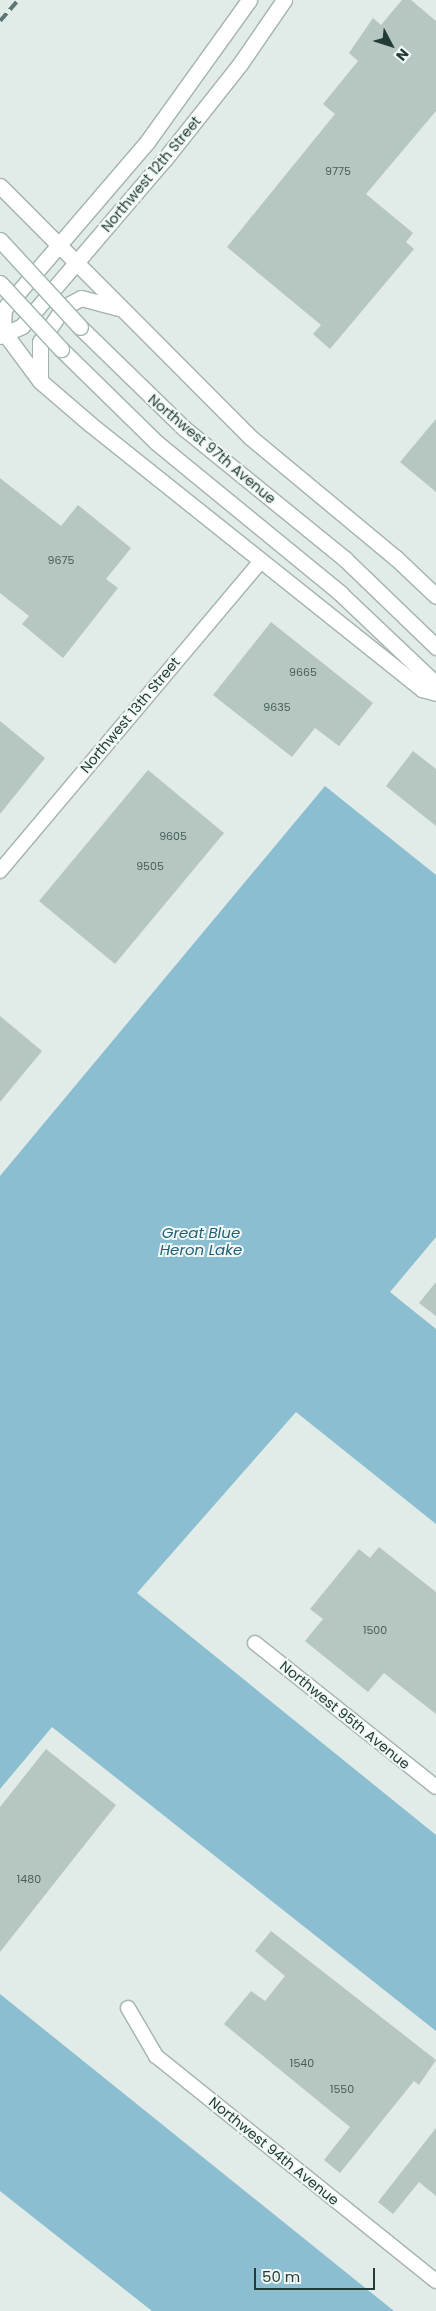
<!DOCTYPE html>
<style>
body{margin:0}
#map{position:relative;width:436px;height:2311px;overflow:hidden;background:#e1ebe8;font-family:Poppins,sans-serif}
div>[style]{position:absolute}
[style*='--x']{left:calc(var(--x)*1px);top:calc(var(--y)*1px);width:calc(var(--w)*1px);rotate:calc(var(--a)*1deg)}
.water>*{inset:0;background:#8abed0}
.building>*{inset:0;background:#b6c6c1}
.roads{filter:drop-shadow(1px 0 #a4b3af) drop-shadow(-1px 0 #a4b3af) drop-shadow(0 1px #a4b3af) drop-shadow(0 -1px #a4b3af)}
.street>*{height:14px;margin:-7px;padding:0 7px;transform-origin:7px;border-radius:7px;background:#fff}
.secondary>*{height:15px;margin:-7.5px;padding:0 7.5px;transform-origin:7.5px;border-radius:7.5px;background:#fff}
.rail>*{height:4px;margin-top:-2px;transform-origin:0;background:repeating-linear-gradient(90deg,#5c7773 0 10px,transparent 0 15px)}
.bridges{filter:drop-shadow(1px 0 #a0b7b1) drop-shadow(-1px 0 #a0b7b1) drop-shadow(0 1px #a0b7b1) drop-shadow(0 -1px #a0b7b1)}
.secondary-bridge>*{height:15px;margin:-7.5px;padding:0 7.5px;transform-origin:7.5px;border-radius:7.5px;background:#fff}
span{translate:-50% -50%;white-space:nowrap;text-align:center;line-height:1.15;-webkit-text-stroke:4px #f1f8f5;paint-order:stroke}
.number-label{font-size:11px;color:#475e5a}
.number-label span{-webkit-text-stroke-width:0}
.street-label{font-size:14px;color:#223c37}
.water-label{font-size:15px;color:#1d5f77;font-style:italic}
.north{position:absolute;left:366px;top:20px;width:50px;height:50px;-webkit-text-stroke:4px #f1f8f5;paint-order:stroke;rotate:130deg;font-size:14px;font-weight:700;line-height:20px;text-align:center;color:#223c37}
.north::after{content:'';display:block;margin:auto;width:18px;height:22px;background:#223c37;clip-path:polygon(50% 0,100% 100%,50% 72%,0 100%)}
.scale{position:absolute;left:254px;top:2268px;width:121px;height:22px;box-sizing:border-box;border:2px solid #223c37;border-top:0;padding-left:6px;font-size:15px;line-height:18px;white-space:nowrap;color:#223c37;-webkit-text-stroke:4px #f1f8f5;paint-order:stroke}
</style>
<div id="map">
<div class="water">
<div style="clip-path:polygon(325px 786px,436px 875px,436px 1237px,390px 1292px,436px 1329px,436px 1524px,296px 1412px,137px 1593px,436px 1835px,436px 2031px,52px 1727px,0 1789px,0 1176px)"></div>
<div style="clip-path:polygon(0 1994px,394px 2311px,152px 2311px,0 2191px)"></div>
</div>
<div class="building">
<div style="clip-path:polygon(402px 0,411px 0,436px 21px,436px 111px,366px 194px,413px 233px,406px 242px,414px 249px,330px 349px,313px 334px,321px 325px,227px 247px,335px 114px,323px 104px,358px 61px,349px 53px,373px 18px,381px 25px)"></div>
<div style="clip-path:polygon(436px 419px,436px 492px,400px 462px)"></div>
<div style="clip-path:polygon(0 478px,61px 526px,78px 505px,131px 548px,106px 579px,118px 588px,63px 658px,22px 624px,29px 616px,0 593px)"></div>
<div style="clip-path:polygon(271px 622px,373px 703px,339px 746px,315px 728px,292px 757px,213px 695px)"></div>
<div style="clip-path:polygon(0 721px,45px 758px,0 814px)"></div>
<div style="clip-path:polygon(413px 751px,436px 769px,436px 826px,386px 786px)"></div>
<div style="clip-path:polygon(148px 770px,224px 833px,115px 964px,39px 901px)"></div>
<div style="clip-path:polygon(0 1016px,42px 1051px,0 1102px)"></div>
<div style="clip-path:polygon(436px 1282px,436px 1316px,419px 1303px)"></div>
<div style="clip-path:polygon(379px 1547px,436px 1592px,436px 1714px,384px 1673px,368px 1692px,305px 1641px,323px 1619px,310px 1609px,359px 1549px,370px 1558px)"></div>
<div style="clip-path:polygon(46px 1749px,116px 1805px,0 1952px,0 1807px)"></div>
<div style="clip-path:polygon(271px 1931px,436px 2060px,419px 2085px,414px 2081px,340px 2173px,324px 2160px,350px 2127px,224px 2024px,251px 1991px,265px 2001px,285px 1976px,255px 1951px)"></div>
<div style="clip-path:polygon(436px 2128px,436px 2196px,419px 2182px,393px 2214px,378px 2202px)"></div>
</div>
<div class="roads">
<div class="street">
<div style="--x:0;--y:871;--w:405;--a:-49.9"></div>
<div style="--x:255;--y:1643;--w:231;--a:38.5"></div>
<div style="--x:128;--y:2008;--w:56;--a:59.7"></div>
<div style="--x:156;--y:2056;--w:359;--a:38.8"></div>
</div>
<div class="secondary">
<div style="--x:0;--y:186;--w:354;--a:45.1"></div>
<div style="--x:250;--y:437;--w:190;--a:39.7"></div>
<div style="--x:396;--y:558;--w:55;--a:43.5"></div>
<div style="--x:0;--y:327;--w:67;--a:53.5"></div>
<div style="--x:40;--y:381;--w:66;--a:40.7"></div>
<div style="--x:90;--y:424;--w:425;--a:38.6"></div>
<div style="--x:422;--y:689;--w:15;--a:16"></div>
<div style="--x:80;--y:327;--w:146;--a:44.2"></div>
<div style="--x:185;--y:429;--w:206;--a:39.1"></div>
<div style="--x:345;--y:559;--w:127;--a:44"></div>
<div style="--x:3;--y:332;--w:23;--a:-88"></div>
<div style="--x:4;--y:309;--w:220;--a:-49.4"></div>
<div style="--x:147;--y:142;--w:175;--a:-54.3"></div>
<div style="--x:0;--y:336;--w:24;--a:-24"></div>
<div style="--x:22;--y:326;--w:218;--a:-49.5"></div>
<div style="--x:164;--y:160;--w:122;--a:-51.6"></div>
<div style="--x:240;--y:64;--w:78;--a:-55.5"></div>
<div style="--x:61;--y:349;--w:134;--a:44.4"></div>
<div style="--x:157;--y:443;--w:237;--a:39.3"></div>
<div style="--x:340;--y:593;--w:132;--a:43.5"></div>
<div style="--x:40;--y:381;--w:39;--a:-90"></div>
<div style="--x:40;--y:342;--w:42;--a:-55.6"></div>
<div style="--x:64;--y:307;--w:19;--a:-28"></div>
<div style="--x:81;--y:298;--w:38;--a:15"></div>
</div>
</div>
<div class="rail">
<div style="--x:0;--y:21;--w:28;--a:-49"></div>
</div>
<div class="bridges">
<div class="secondary-bridge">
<div style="--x:0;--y:240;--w:118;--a:47.4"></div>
<div style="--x:0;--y:283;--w:90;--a:47.3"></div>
</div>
</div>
<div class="number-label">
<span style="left:338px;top:171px">9775</span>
<span style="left:61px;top:560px">9675</span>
<span style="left:303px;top:672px">9665</span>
<span style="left:277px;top:707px">9635</span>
<span style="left:173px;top:836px">9605</span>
<span style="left:150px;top:866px">9505</span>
<span style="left:375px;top:1630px">1500</span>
<span style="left:29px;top:1879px">1480</span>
<span style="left:302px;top:2063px">1540</span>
<span style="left:342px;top:2089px">1550</span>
</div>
<div class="street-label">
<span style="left:151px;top:174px;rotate:-50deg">Northwest 12th Street</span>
<span style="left:212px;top:449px;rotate:40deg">Northwest 97th Avenue</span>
<span style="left:130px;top:715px;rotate:-50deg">Northwest 13th Street</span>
<span style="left:345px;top:1715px;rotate:39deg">Northwest 95th Avenue</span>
<span style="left:274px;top:2151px;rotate:39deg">Northwest 94th Avenue</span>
</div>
<div class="water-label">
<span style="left:201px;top:1241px">Great Blue<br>Heron Lake</span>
</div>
<div class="north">N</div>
<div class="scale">50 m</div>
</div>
